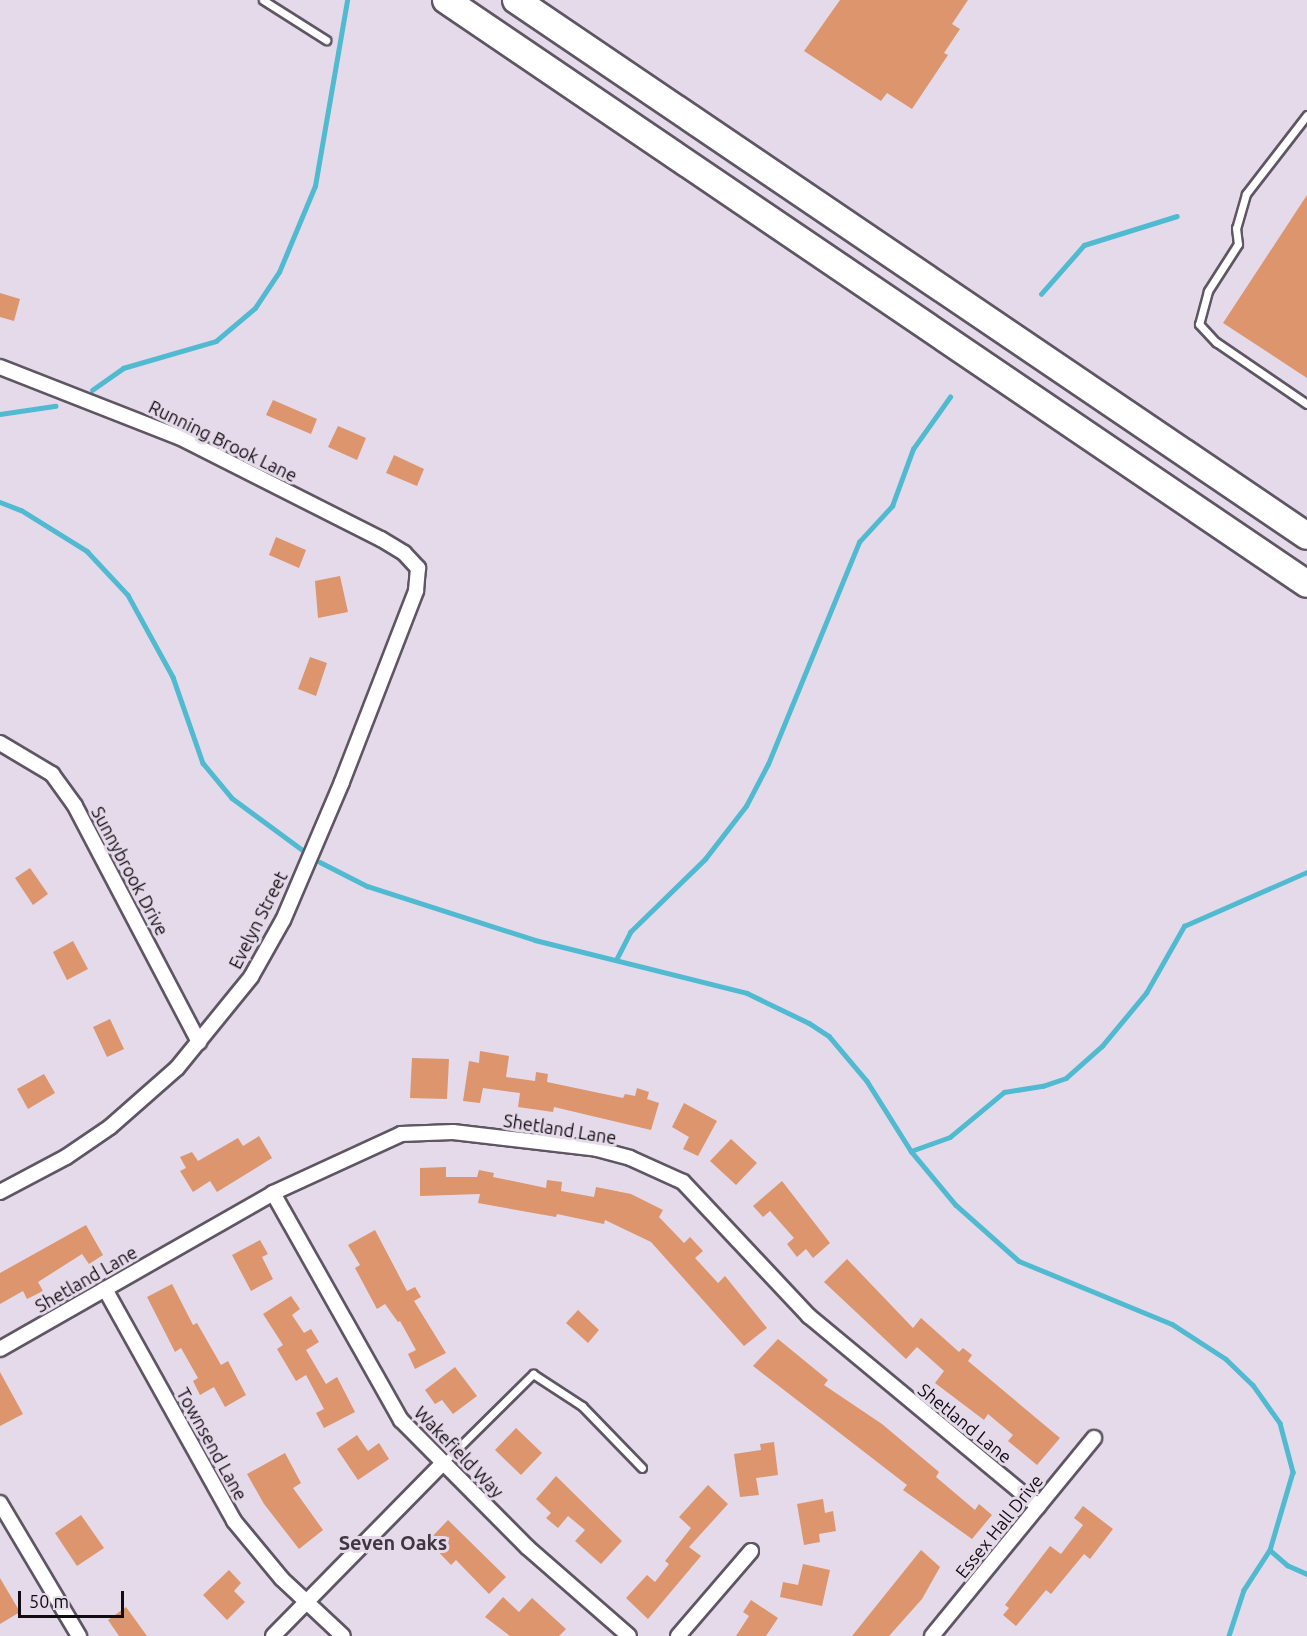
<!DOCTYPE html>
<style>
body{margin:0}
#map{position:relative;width:1307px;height:1636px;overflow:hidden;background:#e5dae9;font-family:Ubuntu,sans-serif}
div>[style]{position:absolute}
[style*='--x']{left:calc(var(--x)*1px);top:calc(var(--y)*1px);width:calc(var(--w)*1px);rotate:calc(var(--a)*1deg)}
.stream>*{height:4.5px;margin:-2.25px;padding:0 2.25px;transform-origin:2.25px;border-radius:2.25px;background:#50bad1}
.building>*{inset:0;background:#dc956d}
.roads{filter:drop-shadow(2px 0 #5f5664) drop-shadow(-2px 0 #5f5664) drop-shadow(0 2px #5f5664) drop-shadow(0 -2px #5f5664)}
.service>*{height:7px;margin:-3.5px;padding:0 3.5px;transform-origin:3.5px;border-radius:3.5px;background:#fff}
.minor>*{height:14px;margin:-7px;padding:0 7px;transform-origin:7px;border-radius:7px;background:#fff}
.motorway>*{height:26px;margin:-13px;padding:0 13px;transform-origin:13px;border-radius:13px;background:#fff}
span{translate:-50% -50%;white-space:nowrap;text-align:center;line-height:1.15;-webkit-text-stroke:6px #e5dae9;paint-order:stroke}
.street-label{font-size:18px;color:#100c11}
.neighbourhood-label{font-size:20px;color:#3e3642;font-weight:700}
.scale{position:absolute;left:18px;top:1591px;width:106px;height:27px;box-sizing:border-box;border:3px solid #100c11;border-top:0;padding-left:8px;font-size:18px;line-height:21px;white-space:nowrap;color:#100c11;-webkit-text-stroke:4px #e5dae9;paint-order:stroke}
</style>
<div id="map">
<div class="stream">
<div style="--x:1041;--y:294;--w:65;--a:-48.7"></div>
<div style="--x:1084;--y:245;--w:97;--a:-17.3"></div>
<div style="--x:92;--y:390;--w:38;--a:-35"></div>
<div style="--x:123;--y:368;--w:97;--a:-16.2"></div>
<div style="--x:216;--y:341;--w:51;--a:-40.2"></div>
<div style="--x:255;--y:308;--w:43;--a:-56.3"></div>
<div style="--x:279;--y:272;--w:93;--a:-67.3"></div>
<div style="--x:315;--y:186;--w:189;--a:-80.2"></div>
<div style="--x:0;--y:414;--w:56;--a:-8.3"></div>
<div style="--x:0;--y:502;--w:22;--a:21"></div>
<div style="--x:21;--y:510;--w:78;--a:31.8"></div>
<div style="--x:87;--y:551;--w:60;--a:47"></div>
<div style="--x:128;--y:595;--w:94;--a:61.2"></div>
<div style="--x:173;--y:677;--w:91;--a:70.8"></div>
<div style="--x:203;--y:763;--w:45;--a:50.4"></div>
<div style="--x:232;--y:798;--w:89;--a:36.4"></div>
<div style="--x:320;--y:862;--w:53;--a:27.1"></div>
<div style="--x:367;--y:886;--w:176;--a:17.8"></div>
<div style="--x:535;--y:940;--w:219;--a:14"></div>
<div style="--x:747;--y:993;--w:69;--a:25.8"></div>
<div style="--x:809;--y:1023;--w:24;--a:33"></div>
<div style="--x:829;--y:1036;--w:59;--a:49.8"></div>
<div style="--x:867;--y:1081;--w:83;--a:57.8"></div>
<div style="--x:911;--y:1151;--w:70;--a:50.2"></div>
<div style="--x:956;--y:1205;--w:84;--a:41.6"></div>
<div style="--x:1019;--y:1261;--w:165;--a:22.4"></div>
<div style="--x:1172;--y:1324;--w:64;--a:32.9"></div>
<div style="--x:1226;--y:1359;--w:37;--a:44"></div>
<div style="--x:1253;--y:1385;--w:47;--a:54.6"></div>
<div style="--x:1280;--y:1423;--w:51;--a:75.1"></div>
<div style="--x:1293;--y:1472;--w:81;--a:106.4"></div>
<div style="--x:1270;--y:1550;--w:48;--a:123"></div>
<div style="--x:1244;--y:1590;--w:48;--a:108.1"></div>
<div style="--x:616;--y:960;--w:31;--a:-63"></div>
<div style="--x:630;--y:932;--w:105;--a:-44.2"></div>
<div style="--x:705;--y:859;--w:67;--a:-52.3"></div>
<div style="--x:746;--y:806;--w:47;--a:-62.4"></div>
<div style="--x:768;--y:764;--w:240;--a:-67.7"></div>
<div style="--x:859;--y:542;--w:49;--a:-47.5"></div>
<div style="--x:892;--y:506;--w:61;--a:-69.8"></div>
<div style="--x:913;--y:449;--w:64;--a:-54.6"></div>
<div style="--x:911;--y:1151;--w:41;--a:-19.7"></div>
<div style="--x:950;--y:1137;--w:70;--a:-39.8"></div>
<div style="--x:1004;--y:1092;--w:39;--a:-9"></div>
<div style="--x:1043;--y:1086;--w:24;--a:-19"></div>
<div style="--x:1066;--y:1078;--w:48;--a:-41.6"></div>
<div style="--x:1102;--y:1046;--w:69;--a:-50.3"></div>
<div style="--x:1146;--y:993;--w:77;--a:-60.4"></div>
<div style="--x:1184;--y:926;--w:134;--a:-23.7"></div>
<div style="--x:1270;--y:1550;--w:23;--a:41"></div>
<div style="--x:1287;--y:1565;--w:22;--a:24"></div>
</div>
<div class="building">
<div style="clip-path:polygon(840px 0,968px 0,952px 24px,960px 29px,944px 53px,948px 55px,912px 109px,887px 93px,881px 101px,804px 51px)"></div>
<div style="clip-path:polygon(1307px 195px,1307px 378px,1223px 323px)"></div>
<div style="clip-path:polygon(0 293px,20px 299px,14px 321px,0 317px)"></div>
<div style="clip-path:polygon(273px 400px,317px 419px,311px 434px,266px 415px)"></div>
<div style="clip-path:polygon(338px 426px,366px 438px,357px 460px,328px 447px)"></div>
<div style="clip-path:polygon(394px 455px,424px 469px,417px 486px,386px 473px)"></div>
<div style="clip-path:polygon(276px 537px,306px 550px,299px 568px,269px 555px)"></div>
<div style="clip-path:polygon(340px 576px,348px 612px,318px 618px,315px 581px)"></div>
<div style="clip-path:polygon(310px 657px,327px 663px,316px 696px,298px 689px)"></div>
<div style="clip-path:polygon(30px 868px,48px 894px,33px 905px,15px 878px)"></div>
<div style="clip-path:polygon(73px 941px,88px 969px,67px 980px,53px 952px)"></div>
<div style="clip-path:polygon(110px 1019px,124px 1049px,107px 1057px,93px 1027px)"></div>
<div style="clip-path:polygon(480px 1051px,509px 1056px,506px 1077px,535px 1081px,536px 1072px,548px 1074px,547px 1082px,623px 1098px,625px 1094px,635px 1096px,637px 1088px,649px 1092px,647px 1099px,659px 1103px,651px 1130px,554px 1107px,553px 1112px,518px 1107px,520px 1093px,483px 1088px,480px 1103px,463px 1101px,469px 1061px,479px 1063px)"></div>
<div style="clip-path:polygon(412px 1058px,449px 1059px,447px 1099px,410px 1098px)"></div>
<div style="clip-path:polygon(44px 1074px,55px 1093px,28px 1109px,17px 1089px)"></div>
<div style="clip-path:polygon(684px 1103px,717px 1121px,698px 1156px,683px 1149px,689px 1137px,672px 1127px)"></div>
<div style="clip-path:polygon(259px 1136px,272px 1158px,217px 1192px,210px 1181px,193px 1192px,180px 1171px,186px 1168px,180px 1157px,192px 1152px,198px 1161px,238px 1138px,243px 1146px)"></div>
<div style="clip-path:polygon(731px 1139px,757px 1163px,736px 1185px,710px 1161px)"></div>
<div style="clip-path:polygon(446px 1167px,446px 1177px,477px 1177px,479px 1170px,494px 1173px,493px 1177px,546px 1188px,547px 1180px,562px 1182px,561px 1191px,594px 1197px,596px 1187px,631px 1194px,663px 1210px,659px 1217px,684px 1243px,690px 1237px,703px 1251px,695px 1258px,718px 1283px,725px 1276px,767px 1328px,744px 1346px,651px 1242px,605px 1220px,604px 1224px,557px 1214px,556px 1217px,478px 1203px,480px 1194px,420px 1196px,420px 1168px)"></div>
<div style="clip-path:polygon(782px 1181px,830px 1243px,813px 1258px,806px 1249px,797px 1257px,787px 1244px,794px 1238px,770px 1211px,763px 1217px,753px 1206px)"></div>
<div style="clip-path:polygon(86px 1225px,103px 1255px,89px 1264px,82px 1254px,38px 1282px,43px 1291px,27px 1299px,23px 1291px,0 1304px,0 1273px)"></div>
<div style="clip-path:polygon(375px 1230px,407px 1291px,415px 1287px,421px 1297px,414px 1301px,446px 1353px,415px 1369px,408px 1354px,416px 1350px,400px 1321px,398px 1322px,385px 1304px,377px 1309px,355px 1268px,360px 1265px,348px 1245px)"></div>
<div style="clip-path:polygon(260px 1240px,268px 1254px,262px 1257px,273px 1279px,251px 1291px,232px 1255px)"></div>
<div style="clip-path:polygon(847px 1259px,913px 1328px,921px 1318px,959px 1352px,963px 1348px,972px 1355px,968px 1361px,1060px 1438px,1037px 1465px,1008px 1441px,1013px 1435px,988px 1414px,984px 1420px,935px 1383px,944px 1371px,917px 1347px,906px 1359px,824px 1282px)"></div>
<div style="clip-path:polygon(172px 1284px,193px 1325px,197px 1323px,221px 1365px,228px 1361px,246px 1395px,225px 1407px,214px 1387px,200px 1395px,193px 1381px,198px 1378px,181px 1348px,175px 1352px,147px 1297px)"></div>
<div style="clip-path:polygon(291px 1296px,300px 1309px,292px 1315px,304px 1333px,311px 1329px,319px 1342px,306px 1350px,326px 1384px,337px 1377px,355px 1412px,324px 1428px,316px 1413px,324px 1409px,306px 1375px,296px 1381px,277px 1349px,283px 1345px,263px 1314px)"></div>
<div style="clip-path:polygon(578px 1310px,599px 1330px,588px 1343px,566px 1323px)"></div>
<div style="clip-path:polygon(778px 1339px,828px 1380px,824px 1385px,882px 1424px,939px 1472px,936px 1477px,975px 1510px,979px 1504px,992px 1515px,972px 1539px,903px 1490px,907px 1485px,753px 1366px)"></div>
<div style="clip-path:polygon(455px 1367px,477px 1396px,453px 1414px,442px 1400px,435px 1404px,425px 1390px)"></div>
<div style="clip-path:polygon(0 1372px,23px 1414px,0 1426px)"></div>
<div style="clip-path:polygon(516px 1428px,542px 1453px,521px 1475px,495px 1450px)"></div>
<div style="clip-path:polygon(357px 1435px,368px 1451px,379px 1443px,389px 1459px,358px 1480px,337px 1449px)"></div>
<div style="clip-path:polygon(774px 1442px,778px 1475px,756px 1478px,759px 1495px,740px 1497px,734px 1454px,761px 1450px,760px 1444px)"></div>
<div style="clip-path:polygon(285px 1453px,301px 1483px,293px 1488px,323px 1530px,299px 1549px,264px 1504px,247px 1474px)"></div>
<div style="clip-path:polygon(556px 1476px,622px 1541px,601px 1564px,575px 1541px,585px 1530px,568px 1516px,558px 1528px,546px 1518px,551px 1513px,536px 1499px)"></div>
<div style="clip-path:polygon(708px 1485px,728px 1504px,689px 1547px,701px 1556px,648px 1619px,626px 1598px,647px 1575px,655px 1582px,669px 1564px,665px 1561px,691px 1528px,679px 1517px)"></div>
<div style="clip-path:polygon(823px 1499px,825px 1513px,833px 1511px,836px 1531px,819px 1534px,820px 1542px,804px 1545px,797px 1504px)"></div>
<div style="clip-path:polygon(1083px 1506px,1113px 1529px,1090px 1559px,1084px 1554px,1051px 1594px,1046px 1590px,1016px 1626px,1003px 1615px,1009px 1608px,1005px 1605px,1050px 1546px,1061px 1554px,1083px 1525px,1074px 1518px)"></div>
<div style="clip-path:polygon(81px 1515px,104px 1548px,77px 1566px,55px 1533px)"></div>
<div style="clip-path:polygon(448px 1520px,506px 1577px,489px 1594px,456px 1560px,451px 1565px,428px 1541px)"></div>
<div style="clip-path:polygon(921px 1550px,940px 1567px,922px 1599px,889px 1636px,852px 1636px)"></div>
<div style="clip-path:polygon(803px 1564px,830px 1570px,822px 1606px,780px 1597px,783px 1582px,798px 1585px)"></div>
<div style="clip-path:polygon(229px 1570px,241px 1583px,234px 1591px,245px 1602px,227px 1620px,203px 1595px)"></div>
<div style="clip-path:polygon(0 1578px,20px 1612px,0 1624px)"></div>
<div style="clip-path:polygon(503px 1597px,519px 1612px,532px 1598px,566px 1629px,559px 1636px,510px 1636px,485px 1617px)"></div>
<div style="clip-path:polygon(751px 1600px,778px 1618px,766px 1636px,736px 1636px,749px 1616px,743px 1612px)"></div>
<div style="clip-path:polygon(126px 1607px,147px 1636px,119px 1636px,108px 1620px)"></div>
</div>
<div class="roads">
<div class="service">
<div style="--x:263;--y:0;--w:75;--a:32.4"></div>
<div style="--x:1307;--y:115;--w:100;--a:127.7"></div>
<div style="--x:1246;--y:194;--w:35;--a:106"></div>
<div style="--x:1236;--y:228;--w:16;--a:83"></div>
<div style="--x:1238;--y:244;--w:56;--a:122.6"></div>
<div style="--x:1208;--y:291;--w:34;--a:105"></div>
<div style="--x:1199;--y:324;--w:25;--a:47"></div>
<div style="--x:1216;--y:342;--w:110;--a:34.3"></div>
<div style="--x:443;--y:1463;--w:127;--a:-44.7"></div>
<div style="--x:533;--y:1374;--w:59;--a:33.1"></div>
<div style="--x:582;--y:1406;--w:86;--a:45.9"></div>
</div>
<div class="minor">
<div style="--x:0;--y:367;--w:192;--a:21.4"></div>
<div style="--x:179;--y:437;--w:226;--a:26.8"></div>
<div style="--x:381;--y:539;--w:27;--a:31"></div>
<div style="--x:404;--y:553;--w:21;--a:47"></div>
<div style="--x:418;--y:568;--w:23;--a:95"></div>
<div style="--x:416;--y:591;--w:205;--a:111.2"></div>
<div style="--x:342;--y:782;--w:150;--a:113.1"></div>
<div style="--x:283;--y:920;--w:65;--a:119.3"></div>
<div style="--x:251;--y:977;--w:117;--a:129.1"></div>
<div style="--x:177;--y:1068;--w:89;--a:138.6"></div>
<div style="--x:110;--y:1127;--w:53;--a:145.7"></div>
<div style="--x:66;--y:1157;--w:75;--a:152.1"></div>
<div style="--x:0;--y:743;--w:61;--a:30.8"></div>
<div style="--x:52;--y:774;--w:39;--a:54"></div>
<div style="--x:75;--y:806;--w:267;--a:62.3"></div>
<div style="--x:273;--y:1193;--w:261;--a:60.6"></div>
<div style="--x:401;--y:1420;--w:179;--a:45.2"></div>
<div style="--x:527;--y:1547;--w:135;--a:41.1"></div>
<div style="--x:105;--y:1289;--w:265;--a:60.9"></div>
<div style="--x:234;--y:1521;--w:75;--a:50.4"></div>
<div style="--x:282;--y:1579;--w:83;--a:43.1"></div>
<div style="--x:0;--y:1349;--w:314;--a:-29.7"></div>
<div style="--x:273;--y:1193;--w:141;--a:-24.7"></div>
<div style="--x:401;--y:1134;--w:52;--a:-2.2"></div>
<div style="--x:453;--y:1132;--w:145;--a:6.7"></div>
<div style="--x:597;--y:1149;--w:34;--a:15"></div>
<div style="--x:630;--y:1158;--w:58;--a:24.4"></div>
<div style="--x:683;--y:1182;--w:184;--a:46.8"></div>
<div style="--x:809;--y:1316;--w:298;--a:39.7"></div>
<div style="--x:0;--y:1503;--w:155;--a:59.3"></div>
<div style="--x:273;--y:1636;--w:243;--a:-45.5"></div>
<div style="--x:678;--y:1636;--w:112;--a:-49.3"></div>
<div style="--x:932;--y:1636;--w:256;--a:-50.7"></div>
</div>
<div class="motorway">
<div style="--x:446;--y:0;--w:1040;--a:34.15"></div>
<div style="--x:516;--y:0;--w:955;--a:34.12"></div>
</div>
</div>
<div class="street-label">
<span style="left:223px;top:441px;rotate:26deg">Running Brook Lane</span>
<span style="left:130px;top:871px;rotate:62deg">Sunnybrook Drive</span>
<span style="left:258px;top:920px;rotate:-63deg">Evelyn Street</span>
<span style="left:560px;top:1129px;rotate:9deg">Shetland Lane</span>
<span style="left:86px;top:1279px;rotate:-30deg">Shetland Lane</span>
<span style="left:965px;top:1423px;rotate:39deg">Shetland Lane</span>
<span style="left:212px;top:1444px;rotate:61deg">Townsend Lane</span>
<span style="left:459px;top:1452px;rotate:46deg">Wakefield Way</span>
<span style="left:999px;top:1526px;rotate:-51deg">Essex Hall Drive</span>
</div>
<div class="neighbourhood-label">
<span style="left:393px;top:1542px">Seven Oaks</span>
</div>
<div class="scale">50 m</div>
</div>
